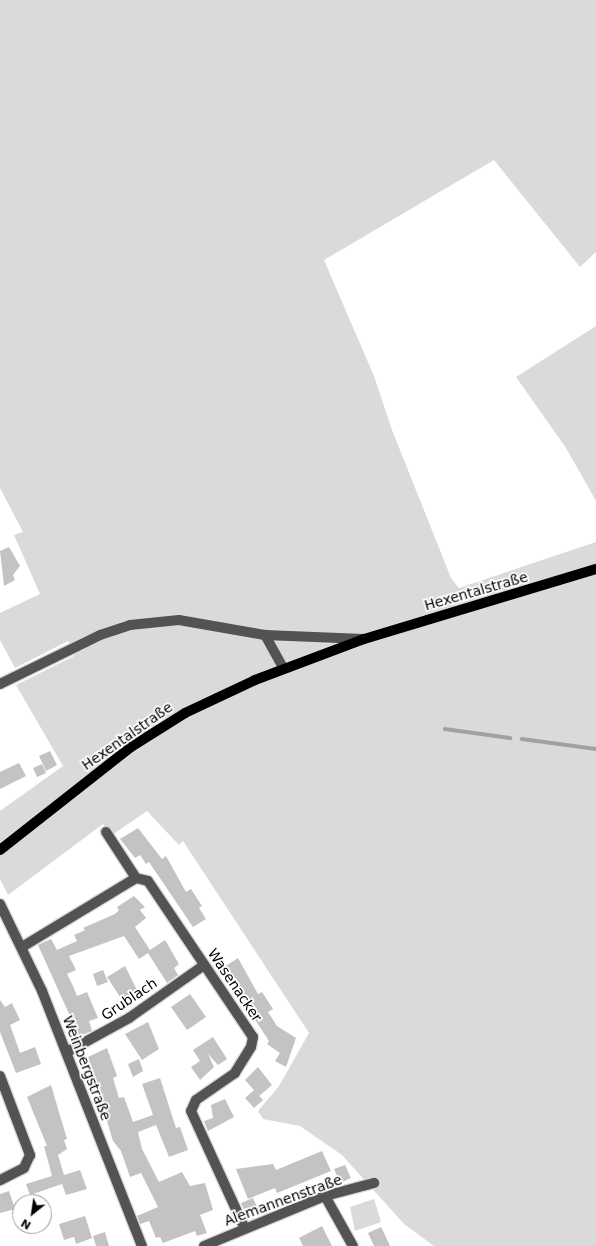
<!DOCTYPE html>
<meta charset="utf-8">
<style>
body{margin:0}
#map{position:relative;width:596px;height:1246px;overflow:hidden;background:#fff;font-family:"DejaVu Sans",sans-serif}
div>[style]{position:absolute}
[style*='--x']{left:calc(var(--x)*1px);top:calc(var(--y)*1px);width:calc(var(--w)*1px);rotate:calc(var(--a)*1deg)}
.green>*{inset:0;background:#dadada}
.stream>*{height:3.5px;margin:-1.75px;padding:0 1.75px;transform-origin:1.75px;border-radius:1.75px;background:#a1a1a1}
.building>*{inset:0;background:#c3c3c3}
.roads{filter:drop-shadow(1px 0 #dbdbdb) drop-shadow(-1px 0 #dbdbdb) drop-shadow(0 1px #dbdbdb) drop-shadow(0 -1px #dbdbdb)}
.minor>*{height:10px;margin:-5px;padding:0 5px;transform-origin:5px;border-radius:5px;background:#535353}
.major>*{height:10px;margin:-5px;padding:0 5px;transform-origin:5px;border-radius:5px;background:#000}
span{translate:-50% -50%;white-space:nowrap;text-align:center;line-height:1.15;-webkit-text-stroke:3.5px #fff;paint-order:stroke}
.street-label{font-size:14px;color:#000}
.north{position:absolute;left:12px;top:1194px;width:40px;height:40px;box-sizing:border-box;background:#fff;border:1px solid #999;border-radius:50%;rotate:210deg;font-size:11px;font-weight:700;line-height:16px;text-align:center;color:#000}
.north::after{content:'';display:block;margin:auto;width:14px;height:18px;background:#000;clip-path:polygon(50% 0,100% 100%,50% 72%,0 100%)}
</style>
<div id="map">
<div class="green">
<div style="clip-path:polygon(0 0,596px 0,596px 252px,580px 267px,494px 160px,324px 260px,374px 376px,392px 430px,451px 578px,459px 588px,596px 542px,596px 1246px,434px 1246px,404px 1224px,342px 1155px,300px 1126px,263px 1119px,258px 1111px,279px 1086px,309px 1033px,183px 841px,179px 845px,147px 811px,112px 835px,103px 824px,8px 895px,0 879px,0 811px,63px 766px,16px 685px,74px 656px,68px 641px,15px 668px,0 640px,0 613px,40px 594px,14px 535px,23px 532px,0 488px)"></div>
<div style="clip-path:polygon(596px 326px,596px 501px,566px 448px,516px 377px)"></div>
<div style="clip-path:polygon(374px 1199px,381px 1222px,355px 1231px,350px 1207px)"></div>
</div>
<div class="stream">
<div style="--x:445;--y:729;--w:66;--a:7.9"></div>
<div style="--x:522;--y:739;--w:75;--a:7.7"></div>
</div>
<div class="building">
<div style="clip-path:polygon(9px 547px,20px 566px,13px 575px,15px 580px,4px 586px,0 551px)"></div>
<div style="clip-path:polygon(50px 751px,57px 765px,46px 771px,39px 756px)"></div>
<div style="clip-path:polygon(19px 763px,26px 776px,0 789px,0 772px)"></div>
<div style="clip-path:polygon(42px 764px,46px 773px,37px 777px,33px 768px)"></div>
<div style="clip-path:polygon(138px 828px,162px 859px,166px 856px,186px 892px,191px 889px,202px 906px,199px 908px,206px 919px,193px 927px,149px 862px,146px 864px,140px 855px,135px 858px,120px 839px)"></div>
<div style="clip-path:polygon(134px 896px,145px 907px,140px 910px,146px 918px,135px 927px,150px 950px,165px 940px,179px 964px,174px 968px,178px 975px,167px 983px,148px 953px,139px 959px,124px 936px,69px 956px,76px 970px,67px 974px,73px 986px,77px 996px,87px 992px,98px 1018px,89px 1021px,92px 1031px,79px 1036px,38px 945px,51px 939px,57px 950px,77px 941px,74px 935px,85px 930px,83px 928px,115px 914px,119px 910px,117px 907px)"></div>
<div style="clip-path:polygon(238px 958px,258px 994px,262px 992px,273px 1009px,268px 1012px,277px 1026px,296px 1038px,286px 1067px,275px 1061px,280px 1053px,267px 1044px,269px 1041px,244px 1003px,247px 1001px,221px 969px)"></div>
<div style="clip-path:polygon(125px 966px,137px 990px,122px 1000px,107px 977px)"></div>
<div style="clip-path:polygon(103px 970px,108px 982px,97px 986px,93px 974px)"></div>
<div style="clip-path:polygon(190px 994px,206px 1017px,187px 1030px,171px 1007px)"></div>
<div style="clip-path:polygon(0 1000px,5px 1007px,12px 1003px,20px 1020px,10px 1025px,20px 1053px,35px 1047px,41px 1064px,16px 1073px,0 1032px)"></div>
<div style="clip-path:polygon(148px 1022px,159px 1049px,142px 1060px,125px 1034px)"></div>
<div style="clip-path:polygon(213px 1037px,227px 1059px,218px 1065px,208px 1054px,214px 1067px,200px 1080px,191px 1067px,200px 1061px,193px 1050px)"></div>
<div style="clip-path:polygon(107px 1048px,117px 1076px,113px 1078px,119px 1098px,124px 1097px,133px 1122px,153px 1115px,142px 1084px,160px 1078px,176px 1128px,180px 1127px,188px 1150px,169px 1157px,156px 1125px,138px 1132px,142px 1149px,159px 1182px,182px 1172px,190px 1186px,205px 1183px,213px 1210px,200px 1215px,207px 1233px,197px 1236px,195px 1231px,163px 1243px,160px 1237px,156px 1238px,149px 1221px,140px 1224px,137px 1216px,158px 1207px,141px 1173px,130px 1177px,121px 1151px,113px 1141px,88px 1057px)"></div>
<div style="clip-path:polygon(139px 1059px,143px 1071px,133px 1077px,128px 1064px)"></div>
<div style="clip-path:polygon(258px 1067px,272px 1085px,259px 1096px,245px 1080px)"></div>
<div style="clip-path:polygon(51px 1085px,67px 1139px,64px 1140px,67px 1149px,58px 1155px,64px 1175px,80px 1170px,87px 1189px,66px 1195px,62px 1184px,30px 1195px,26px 1184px,52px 1176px,44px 1146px,47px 1146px,27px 1097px)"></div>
<div style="clip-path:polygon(254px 1090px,263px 1100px,254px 1108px,245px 1098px)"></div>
<div style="clip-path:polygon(225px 1099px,234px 1117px,208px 1131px,204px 1121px,213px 1118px,211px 1105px)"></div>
<div style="clip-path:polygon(322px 1151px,331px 1171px,277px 1193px,275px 1188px,248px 1199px,236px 1169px,273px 1164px,276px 1170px)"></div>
<div style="clip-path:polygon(345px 1165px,351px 1178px,340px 1183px,334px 1169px)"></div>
<div style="clip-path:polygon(9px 1191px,15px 1209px,0 1213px,0 1194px)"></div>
<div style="clip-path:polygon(253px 1198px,259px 1211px,247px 1216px,241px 1203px)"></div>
<div style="clip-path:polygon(85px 1216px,92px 1238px,76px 1244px,74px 1237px,64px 1240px,59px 1224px)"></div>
<div style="clip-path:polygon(322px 1226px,332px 1246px,303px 1246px,299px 1238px)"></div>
<div style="clip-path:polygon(381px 1227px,385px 1235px,390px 1246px,374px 1246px,368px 1233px)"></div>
<div style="clip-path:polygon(105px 1232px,109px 1246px,96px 1246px,93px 1236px)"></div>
</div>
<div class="roads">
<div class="minor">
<div style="--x:265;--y:635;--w:38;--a:61"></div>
<div style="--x:0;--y:684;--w:111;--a:-26.1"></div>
<div style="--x:100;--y:635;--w:32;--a:-18"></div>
<div style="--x:130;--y:625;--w:49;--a:-5.8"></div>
<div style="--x:179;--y:620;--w:87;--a:9.9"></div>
<div style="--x:265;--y:635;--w:99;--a:2.3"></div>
<div style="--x:106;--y:832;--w:55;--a:56.9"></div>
<div style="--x:0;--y:904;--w:97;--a:64.2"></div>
<div style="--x:42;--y:991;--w:274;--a:68.6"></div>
<div style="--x:22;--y:947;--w:133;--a:-31.2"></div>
<div style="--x:136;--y:878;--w:12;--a:14"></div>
<div style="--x:148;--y:881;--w:188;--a:56.1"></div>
<div style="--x:253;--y:1037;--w:10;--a:101"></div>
<div style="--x:251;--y:1047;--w:31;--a:122"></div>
<div style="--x:235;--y:1073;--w:47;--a:145.3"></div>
<div style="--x:196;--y:1100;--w:12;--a:114"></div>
<div style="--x:191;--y:1111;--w:128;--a:65.4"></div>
<div style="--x:67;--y:1052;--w:71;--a:-28.7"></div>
<div style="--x:129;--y:1018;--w:92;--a:-35.2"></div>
<div style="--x:0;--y:1076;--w:85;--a:69.2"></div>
<div style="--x:30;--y:1155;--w:14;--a:115"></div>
<div style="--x:24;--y:1168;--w:27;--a:153"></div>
<div style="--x:325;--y:1196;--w:57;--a:60.8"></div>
<div style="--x:204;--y:1246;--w:131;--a:-22.5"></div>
<div style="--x:325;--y:1196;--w:51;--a:-14.9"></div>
</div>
<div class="major">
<div style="--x:0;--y:850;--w:167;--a:-38.2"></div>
<div style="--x:131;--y:747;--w:64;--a:-32.2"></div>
<div style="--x:185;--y:713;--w:77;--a:-25.2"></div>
<div style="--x:255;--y:680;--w:116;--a:-20.6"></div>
<div style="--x:364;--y:639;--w:242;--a:-16.8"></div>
</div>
</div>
<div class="street-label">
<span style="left:476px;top:591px;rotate:-16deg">Hexentalstraße</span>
<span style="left:127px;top:736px;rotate:-35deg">Hexentalstraße</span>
<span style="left:235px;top:985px;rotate:56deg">Wasenacker</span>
<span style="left:129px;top:999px;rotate:-34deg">Grublach</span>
<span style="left:87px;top:1068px;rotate:69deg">Weinbergstraße</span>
<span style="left:283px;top:1200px;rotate:-20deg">Alemannenstraße</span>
</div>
<div class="north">N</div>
</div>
